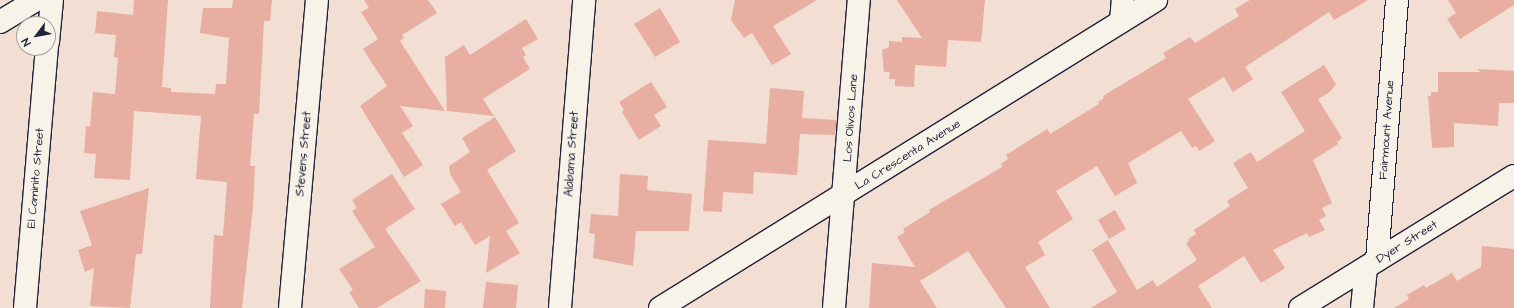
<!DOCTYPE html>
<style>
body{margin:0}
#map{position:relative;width:1514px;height:308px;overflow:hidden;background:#f2ded3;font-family:"Architects Daughter",sans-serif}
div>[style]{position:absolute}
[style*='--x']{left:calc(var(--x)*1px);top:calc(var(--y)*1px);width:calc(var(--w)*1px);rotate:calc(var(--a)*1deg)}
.building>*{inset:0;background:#e7aea1}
.roads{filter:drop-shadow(1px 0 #22223b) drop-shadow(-1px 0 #22223b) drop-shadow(0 1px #22223b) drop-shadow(0 -1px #22223b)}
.street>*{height:22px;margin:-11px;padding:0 11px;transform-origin:11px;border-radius:11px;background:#f7f3e8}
.secondary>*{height:22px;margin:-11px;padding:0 11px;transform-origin:11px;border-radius:11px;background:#f7f3e8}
span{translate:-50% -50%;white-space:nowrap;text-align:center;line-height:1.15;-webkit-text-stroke:3.5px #f7f3e8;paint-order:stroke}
.street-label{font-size:12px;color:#22223b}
.north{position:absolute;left:16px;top:16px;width:40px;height:40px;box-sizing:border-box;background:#f7f3e8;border:1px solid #a29fa3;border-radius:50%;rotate:238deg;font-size:11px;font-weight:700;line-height:16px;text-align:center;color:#22223b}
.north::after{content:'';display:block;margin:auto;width:14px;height:18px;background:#22223b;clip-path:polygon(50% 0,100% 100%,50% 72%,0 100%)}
</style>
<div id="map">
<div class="building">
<div style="clip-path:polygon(134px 0,168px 0,162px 87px,171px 88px,171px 92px,215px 94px,216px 84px,226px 84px,229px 38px,200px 33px,203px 8px,232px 8px,233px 0,272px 0,270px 21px,264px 21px,259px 114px,254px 114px,250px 166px,255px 166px,253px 207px,242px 308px,210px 308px,214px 235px,223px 236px,227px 182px,196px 179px,201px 116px,134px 111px,130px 180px,94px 178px,96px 154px,84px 153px,86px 126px,90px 127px,93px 92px,115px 94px,118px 58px,114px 57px,116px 35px,95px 33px,97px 11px,133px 15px)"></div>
<div style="clip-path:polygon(364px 0,428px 0,437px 13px,402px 35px,404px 38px,400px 41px,445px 111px,400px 106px,413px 126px,402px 133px,423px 165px,404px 177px,360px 106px,387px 86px,363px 49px,378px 39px,361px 12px,369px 8px)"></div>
<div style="clip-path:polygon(735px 0,817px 0,773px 26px,791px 54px,772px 65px,752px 33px,744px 38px,731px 20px)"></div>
<div style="clip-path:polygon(897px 0,985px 0,981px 42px,948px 40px,946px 67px,915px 65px,914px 87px,895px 86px,895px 79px,889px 79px,890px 72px,884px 72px,882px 50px,889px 47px,889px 41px,902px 42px,902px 37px,922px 38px)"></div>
<div style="clip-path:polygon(1250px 0,1368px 0,1334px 20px,1329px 12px,1245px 67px,1253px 79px,1233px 92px,1224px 77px,1188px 99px,1215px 141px,1199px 151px,1196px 146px,1192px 148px,1181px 131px,1128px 163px,1137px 183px,1115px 196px,1097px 166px,1056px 191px,1073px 219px,1038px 242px,1045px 255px,1025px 267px,1050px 308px,1006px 308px,968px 251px,920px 281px,937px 308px,869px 308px,872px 263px,915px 267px,897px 237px,905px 232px,903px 229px,930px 212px,929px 210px,1002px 167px,1001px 164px,1008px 159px,1006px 155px,1047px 129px,1050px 134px,1099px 104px,1098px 102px,1104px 98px,1103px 96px,1166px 58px,1163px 53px,1190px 37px,1195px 43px,1239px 16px,1235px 9px)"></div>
<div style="clip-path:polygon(1448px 0,1514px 0,1514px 5px,1460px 39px,1447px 19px,1456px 13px)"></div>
<div style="clip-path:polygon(660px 8px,680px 42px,655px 57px,634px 24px)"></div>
<div style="clip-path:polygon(526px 19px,538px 39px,522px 48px,526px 55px,523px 57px,530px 69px,483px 99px,494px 116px,447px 111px,445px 57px,464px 45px,470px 55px)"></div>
<div style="clip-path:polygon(1324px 65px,1336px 84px,1330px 92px,1318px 99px,1342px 138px,1337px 142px,1338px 144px,1313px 160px,1332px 203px,1322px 208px,1326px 216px,1319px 220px,1325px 230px,1309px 237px,1307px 233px,1273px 250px,1285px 268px,1261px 283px,1244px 256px,1198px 286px,1212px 308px,1091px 308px,1117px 292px,1092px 250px,1108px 240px,1137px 290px,1153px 280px,1157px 287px,1197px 260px,1186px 243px,1189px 241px,1188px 239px,1196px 234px,1194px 230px,1230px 206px,1227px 201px,1248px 188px,1233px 163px,1251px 152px,1257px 162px,1305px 131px,1281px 92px)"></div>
<div style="clip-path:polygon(1478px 69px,1514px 71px,1514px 103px,1499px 103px,1498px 126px,1454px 123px,1454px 147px,1432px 148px,1428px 96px,1431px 96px,1431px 92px,1438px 92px,1438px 72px,1480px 72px)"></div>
<div style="clip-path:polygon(651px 82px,667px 107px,654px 115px,661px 126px,639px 140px,622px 112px,624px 110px,619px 102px)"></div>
<div style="clip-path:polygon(770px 88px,804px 91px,802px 118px,837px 120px,835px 135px,800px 134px,797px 175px,754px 172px,753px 194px,723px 192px,722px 212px,703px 211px,708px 140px,766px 144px)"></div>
<div style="clip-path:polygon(495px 117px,516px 151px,487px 170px,519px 223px,506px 231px,520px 253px,486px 273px,490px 236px,475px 245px,461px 222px,455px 226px,441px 204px,461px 192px,450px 174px,449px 166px,470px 152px,462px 138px)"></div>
<div style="clip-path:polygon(392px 174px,415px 209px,385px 229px,421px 281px,377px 308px,359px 308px,349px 292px,353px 290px,339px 269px,375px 247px,352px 211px,357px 208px,352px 200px)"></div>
<div style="clip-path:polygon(620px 174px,648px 176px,647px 190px,692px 194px,689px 231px,636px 231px,633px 266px,593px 258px,595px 234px,589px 233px,591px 214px,618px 216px)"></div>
<div style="clip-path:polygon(149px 188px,142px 254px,136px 254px,130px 308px,90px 306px,94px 268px,85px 272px,78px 250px,92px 245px,80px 211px)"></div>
<div style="clip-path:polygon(1115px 210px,1126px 229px,1109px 239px,1098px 220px)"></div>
<div style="clip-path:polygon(1482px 246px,1514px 249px,1514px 308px,1394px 308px,1409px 299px,1407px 295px,1424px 285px,1426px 288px,1452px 273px,1457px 281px,1481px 267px)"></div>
<div style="clip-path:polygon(486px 282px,518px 285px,516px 308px,483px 308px)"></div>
<div style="clip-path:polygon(425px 289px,446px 291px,445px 308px,424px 308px)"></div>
</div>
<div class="roads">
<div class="street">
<div style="--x:1121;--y:21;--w:21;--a:-85"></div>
<div style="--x:0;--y:22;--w:42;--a:-31.4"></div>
<div style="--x:48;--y:42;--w:42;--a:-84.6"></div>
<div style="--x:1377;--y:260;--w:261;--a:-85.6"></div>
<div style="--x:25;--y:308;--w:261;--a:-85.2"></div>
<div style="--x:290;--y:308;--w:309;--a:-85"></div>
<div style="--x:560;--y:308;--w:309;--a:-85.5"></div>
<div style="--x:834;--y:308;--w:309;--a:-85.4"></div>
<div style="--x:1300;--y:308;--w:251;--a:-31.7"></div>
<div style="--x:1362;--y:308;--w:40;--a:-84.3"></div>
</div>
<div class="secondary">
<div style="--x:660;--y:308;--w:584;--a:-31.84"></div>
</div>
</div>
<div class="street-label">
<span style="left:851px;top:118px;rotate:-86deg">Los Olivos Lane</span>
<span style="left:1387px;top:130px;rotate:-86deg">Fairmount Avenue</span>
<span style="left:304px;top:154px;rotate:-85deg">Stevens Street</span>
<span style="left:572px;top:154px;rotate:-86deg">Alabama Street</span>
<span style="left:908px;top:155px;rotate:-32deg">La Crescenta Avenue</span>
<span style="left:36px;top:178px;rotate:-85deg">El Caminito Street</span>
<span style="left:1407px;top:242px;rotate:-32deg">Dyer Street</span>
</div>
<div class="north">N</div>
</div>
